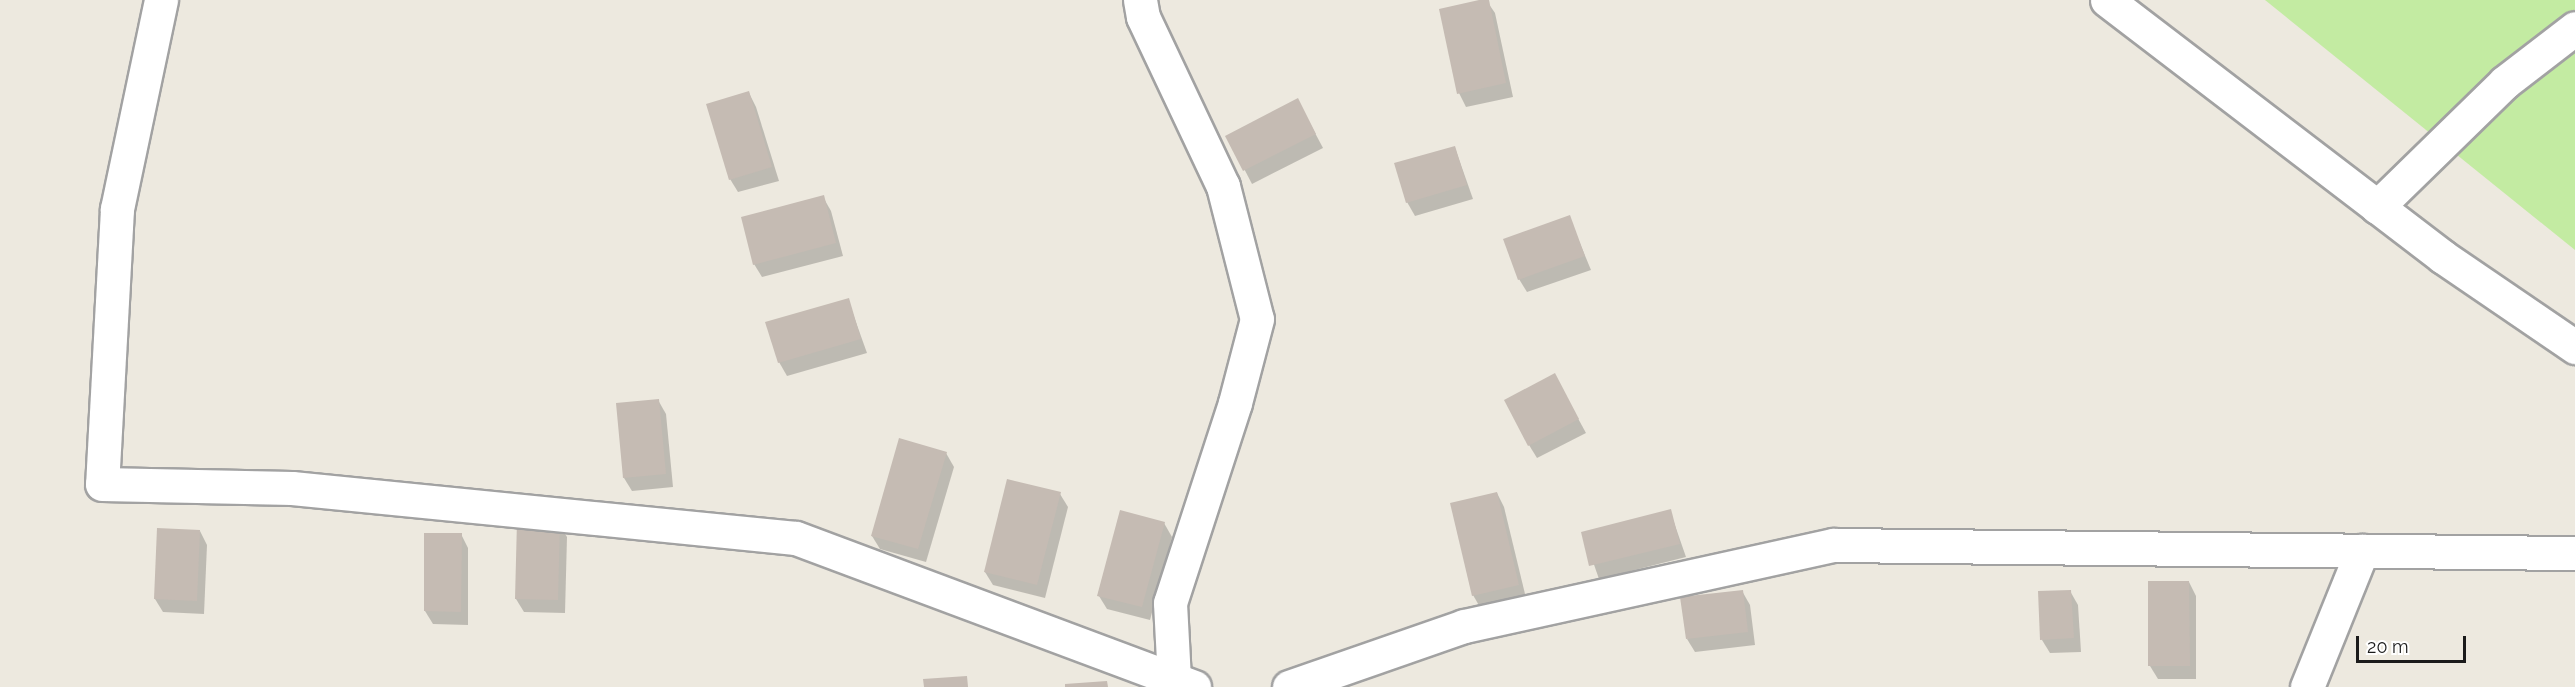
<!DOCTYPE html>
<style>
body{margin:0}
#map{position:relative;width:2575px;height:687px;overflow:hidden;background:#ede9df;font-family:Raleway,sans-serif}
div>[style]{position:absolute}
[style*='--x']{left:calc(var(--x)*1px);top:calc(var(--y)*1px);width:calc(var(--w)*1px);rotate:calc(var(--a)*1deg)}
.grass>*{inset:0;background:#c3eba2}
.shadow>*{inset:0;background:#0003}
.building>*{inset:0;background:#c5bbb3}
.roads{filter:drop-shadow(2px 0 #a2a2a2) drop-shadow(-2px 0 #a2a2a2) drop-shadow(0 2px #a2a2a2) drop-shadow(0 -2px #a2a2a2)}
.minor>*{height:33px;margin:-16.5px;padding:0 16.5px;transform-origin:16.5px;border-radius:16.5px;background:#fff}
.tertiary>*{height:33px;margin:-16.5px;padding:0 16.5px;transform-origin:16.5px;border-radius:16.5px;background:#fff}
span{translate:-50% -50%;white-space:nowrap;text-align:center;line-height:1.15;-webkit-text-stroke:6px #fff;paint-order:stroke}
.scale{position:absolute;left:2356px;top:636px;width:110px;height:27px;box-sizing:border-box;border:3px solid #1b1b1b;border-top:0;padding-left:8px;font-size:18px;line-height:21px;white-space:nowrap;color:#1b1b1b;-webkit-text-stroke:4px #fff;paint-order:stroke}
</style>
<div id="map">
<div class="grass">
<div style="clip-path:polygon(2265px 0,2575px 0,2575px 250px)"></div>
</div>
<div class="shadow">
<div style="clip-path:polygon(1486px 0,1495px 13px,1513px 97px,1466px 107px,1459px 93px)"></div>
<div style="clip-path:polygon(749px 93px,756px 107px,779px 181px,738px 192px,730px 179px)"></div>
<div style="clip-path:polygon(1305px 114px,1323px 148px,1252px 184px,1227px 136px)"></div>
<div style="clip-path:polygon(1455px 148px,1473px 199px,1415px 216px,1407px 202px)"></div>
<div style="clip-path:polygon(823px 197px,831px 211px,843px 256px,762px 277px,754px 264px)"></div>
<div style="clip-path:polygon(1569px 217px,1591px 270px,1527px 292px,1519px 279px)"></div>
<div style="clip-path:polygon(848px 300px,867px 353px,787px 376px,779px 362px)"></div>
<div style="clip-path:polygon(1562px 389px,1586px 433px,1537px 458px,1529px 445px)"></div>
<div style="clip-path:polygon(658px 400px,666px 414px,673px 487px,632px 491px,624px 478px)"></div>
<div style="clip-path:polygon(946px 453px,954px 467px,926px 562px,880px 549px,872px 536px)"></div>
<div style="clip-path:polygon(1497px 493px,1504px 507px,1526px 598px,1481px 609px,1473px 595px)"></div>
<div style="clip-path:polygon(1060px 494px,1068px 507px,1045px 598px,993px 585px,985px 572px)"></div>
<div style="clip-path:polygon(1670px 511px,1686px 557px,1599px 579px,1583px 533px)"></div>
<div style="clip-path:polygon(1164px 523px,1172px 537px,1150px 620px,1107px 609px,1099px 596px)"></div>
<div style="clip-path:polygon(559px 524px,567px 537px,565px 613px,524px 612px,516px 599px)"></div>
<div style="clip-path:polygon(200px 531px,207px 545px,204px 614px,163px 612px,155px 599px)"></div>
<div style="clip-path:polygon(461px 534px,468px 548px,468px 625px,433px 624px,425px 611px)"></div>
<div style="clip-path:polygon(2189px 582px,2196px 596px,2196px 679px,2158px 679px,2150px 666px)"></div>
<div style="clip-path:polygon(1742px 591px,1750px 605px,1755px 645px,1695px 652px,1687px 639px)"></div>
<div style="clip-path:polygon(2070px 591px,2078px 605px,2081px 652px,2050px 653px,2042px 640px)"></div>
</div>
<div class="building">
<div style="clip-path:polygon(1479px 0,1489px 0,1506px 83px,1457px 94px,1439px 9px)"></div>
<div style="clip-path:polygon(749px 91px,772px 167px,729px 180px,706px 104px)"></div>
<div style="clip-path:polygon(1298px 98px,1316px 134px,1243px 171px,1225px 136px)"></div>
<div style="clip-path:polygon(1455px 146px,1467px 185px,1406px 203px,1394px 163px)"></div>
<div style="clip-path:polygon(824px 195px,836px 243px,753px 265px,741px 217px)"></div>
<div style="clip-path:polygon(1570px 215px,1585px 256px,1518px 280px,1503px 239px)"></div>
<div style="clip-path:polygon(849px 298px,861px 339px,778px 363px,765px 322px)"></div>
<div style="clip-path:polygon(1555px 373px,1579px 419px,1528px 446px,1504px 400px)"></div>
<div style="clip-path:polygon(659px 399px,666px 474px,623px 478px,616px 403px)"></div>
<div style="clip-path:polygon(899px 438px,947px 452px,918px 549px,871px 536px)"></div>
<div style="clip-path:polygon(1007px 479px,1061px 492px,1037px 585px,984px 572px)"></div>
<div style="clip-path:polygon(1497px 492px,1519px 585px,1472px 596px,1450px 503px)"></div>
<div style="clip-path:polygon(1671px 509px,1680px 544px,1589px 566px,1581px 532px)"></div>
<div style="clip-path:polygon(1120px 510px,1165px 522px,1142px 607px,1097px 596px)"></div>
<div style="clip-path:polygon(517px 521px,560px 522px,558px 600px,515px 599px)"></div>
<div style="clip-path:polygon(157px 528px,200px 530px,197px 601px,154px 599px)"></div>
<div style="clip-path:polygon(424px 533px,462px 533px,461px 612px,424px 611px)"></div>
<div style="clip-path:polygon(2148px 581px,2189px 581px,2190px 666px,2148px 666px)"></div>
<div style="clip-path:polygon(1743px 590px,1748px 632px,1686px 639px,1680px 597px)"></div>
<div style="clip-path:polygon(2071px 590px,2074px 638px,2040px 640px,2038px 591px)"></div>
<div style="clip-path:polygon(967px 676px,968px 687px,924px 687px,923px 679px)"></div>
<div style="clip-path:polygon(1107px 681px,1108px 687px,1065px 687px,1065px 684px)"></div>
</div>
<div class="roads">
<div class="minor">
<div style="--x:161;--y:0;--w:214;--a:101.9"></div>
<div style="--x:117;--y:209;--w:275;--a:93.1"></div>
<div style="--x:102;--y:484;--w:190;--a:1.2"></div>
<div style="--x:292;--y:488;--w:506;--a:5.67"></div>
<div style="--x:796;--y:538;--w:425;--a:20.5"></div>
<div style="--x:1140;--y:0;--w:17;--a:80"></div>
<div style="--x:1143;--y:17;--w:187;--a:64.7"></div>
<div style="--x:1223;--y:186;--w:137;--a:75.7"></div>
<div style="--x:1257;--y:319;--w:87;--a:104.7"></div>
<div style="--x:1235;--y:403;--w:210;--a:108"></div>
<div style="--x:1170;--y:603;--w:76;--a:87"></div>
<div style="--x:2377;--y:207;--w:179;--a:-44.3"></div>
<div style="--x:2505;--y:82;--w:88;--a:-37.6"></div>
<div style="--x:1289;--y:687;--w:185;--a:-19.2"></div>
<div style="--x:1464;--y:626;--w:378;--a:-12.4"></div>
<div style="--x:1833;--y:545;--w:742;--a:0.62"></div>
<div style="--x:2307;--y:687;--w:147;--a:-68"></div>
</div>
<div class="tertiary">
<div style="--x:2107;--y:0;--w:423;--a:37.4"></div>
<div style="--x:2443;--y:257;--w:160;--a:34.3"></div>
</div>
</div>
<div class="scale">20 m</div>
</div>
